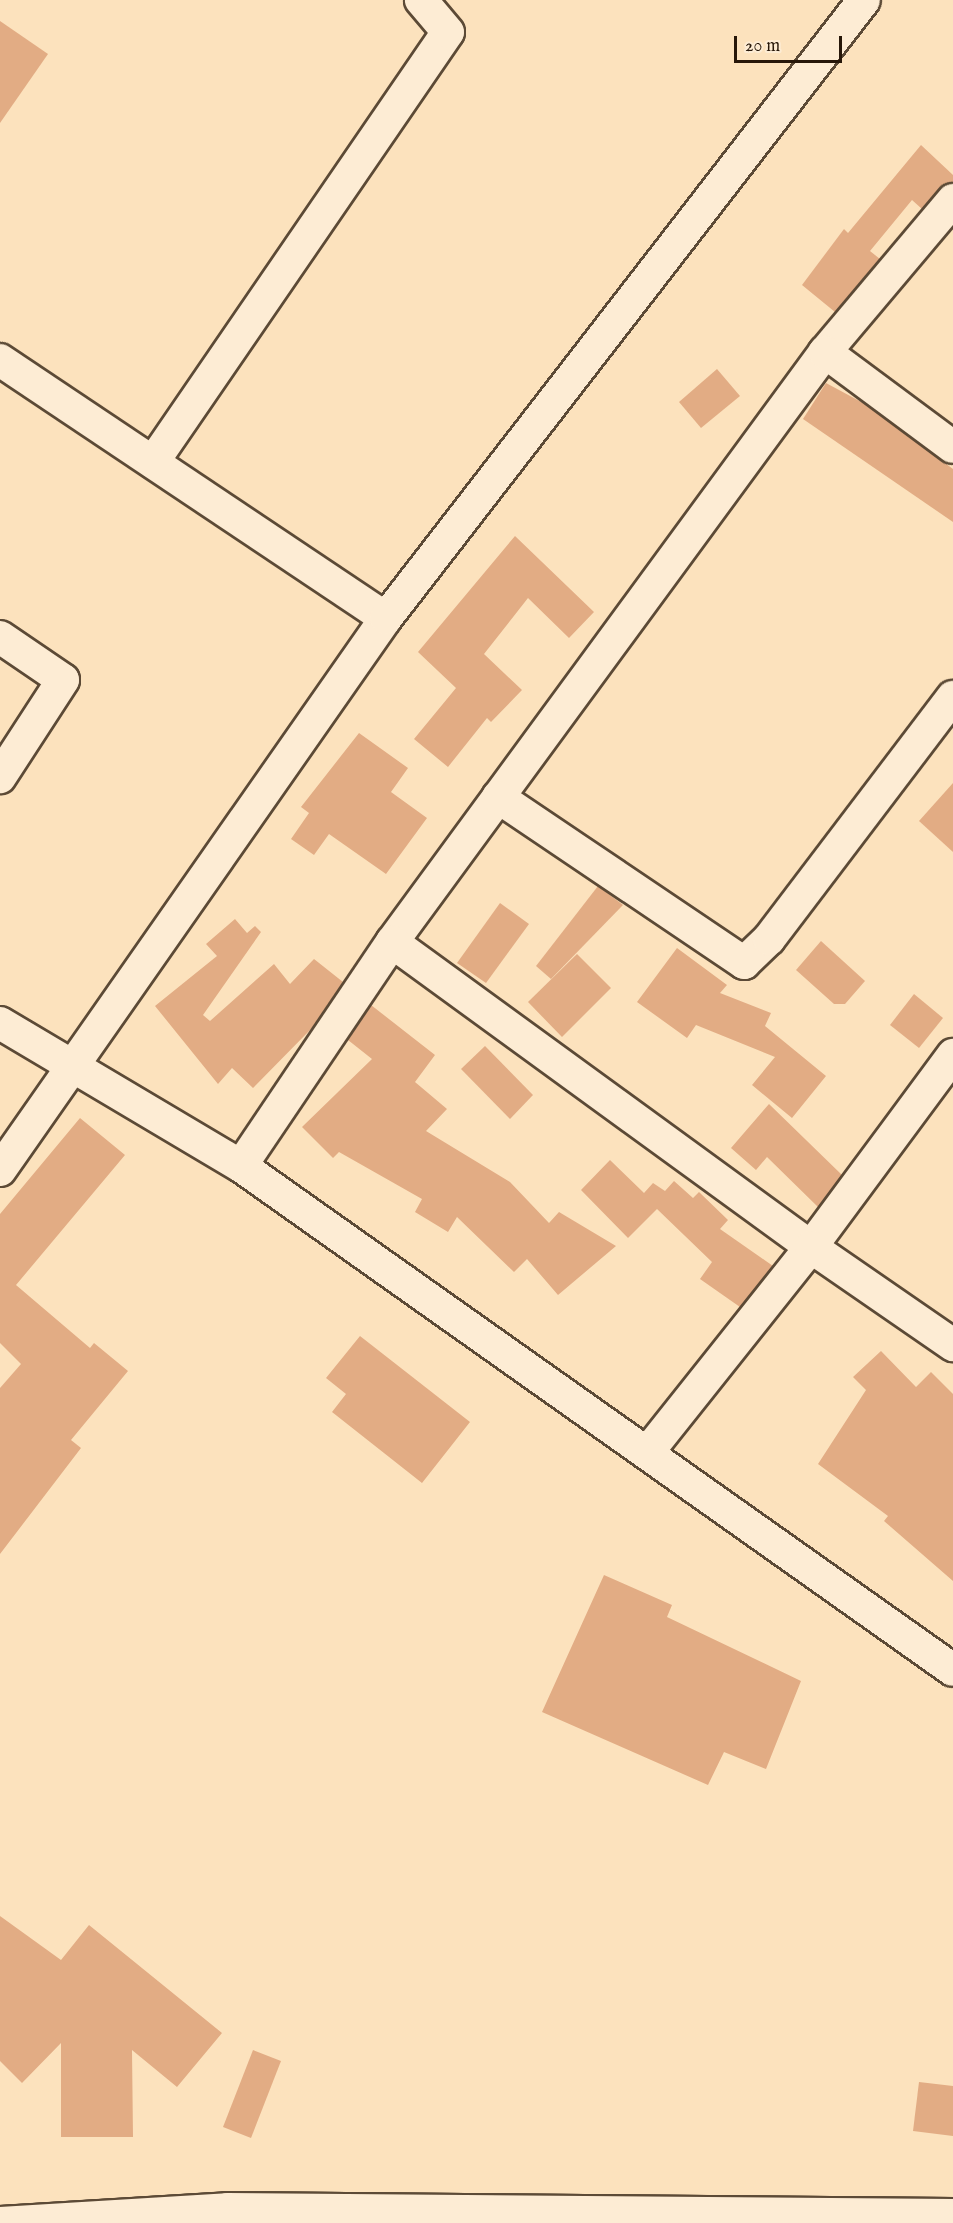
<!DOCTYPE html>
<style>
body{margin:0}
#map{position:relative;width:953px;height:2223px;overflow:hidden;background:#fce2bd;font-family:"IM FELL English",serif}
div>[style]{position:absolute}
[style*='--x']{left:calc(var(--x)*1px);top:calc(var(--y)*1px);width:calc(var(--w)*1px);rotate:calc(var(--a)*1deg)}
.building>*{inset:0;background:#e2ac84}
.roads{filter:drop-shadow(2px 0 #5c4a36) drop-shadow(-2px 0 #5c4a36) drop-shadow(0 2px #5c4a36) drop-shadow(0 -2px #5c4a36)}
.street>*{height:32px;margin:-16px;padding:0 16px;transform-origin:16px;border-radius:16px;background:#fdecd4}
.secondary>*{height:33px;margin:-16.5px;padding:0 16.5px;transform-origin:16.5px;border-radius:16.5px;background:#fdecd4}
span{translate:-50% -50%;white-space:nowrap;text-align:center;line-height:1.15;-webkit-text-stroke:6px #fdecd4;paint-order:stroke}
.scale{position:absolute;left:734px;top:36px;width:108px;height:27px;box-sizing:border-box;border:3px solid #271709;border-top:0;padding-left:8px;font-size:18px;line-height:21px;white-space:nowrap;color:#271709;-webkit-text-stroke:4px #fdecd4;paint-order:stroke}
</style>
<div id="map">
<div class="building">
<div style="clip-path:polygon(0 21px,48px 54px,0 123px)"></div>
<div style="clip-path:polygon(921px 145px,953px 175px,953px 182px,940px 188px,922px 209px,912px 200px,870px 251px,880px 259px,835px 312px,802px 285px,844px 229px,848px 233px)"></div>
<div style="clip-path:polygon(717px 369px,740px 396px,701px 428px,679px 402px)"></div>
<div style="clip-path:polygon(826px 383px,865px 404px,953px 469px,953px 522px,803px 419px)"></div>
<div style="clip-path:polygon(515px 536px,594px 612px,569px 638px,528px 598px,484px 654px,522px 690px,491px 722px,487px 718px,448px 767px,414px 739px,456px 688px,418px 652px)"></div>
<div style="clip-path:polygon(359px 733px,408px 768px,391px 792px,427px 818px,386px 874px,329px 834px,314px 855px,291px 839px,309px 813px,301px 807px)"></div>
<div style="clip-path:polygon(953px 783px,953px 852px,919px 821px)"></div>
<div style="clip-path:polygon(598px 886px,623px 905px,551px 979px,536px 966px)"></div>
<div style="clip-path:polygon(500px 903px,529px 924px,486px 983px,457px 963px)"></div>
<div style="clip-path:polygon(235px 919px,247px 933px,255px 926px,261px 932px,203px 1015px,210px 1021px,274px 964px,290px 984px,314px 959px,343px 982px,312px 1028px,253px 1088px,232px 1068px,218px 1084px,155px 1006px,217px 956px,206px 944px)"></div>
<div style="clip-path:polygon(821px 941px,865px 981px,845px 1004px,834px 1004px,796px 970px)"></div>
<div style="clip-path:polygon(677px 948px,727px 985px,720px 993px,771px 1013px,765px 1026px,826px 1076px,792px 1118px,752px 1085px,775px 1057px,696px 1025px,687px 1038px,637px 1002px)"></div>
<div style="clip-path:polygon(577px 954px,611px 988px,562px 1037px,528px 1002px)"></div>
<div style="clip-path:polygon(914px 994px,943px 1018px,919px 1048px,890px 1025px)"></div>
<div style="clip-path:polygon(371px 1005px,435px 1055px,415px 1082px,447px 1109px,426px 1131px,510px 1182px,549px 1223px,559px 1212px,616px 1246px,558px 1295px,527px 1259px,514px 1272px,457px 1217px,448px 1232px,415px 1212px,422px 1199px,339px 1152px,333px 1158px,302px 1127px,372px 1059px,348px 1040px)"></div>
<div style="clip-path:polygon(485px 1046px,533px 1095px,510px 1119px,461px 1069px)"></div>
<div style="clip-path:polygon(769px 1104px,842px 1175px,818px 1207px,767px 1157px,756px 1170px,731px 1148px)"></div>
<div style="clip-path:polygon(80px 1118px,125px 1155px,16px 1285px,90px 1348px,94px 1343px,128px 1371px,71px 1440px,81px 1448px,0 1554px,0 1388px,21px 1364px,0 1343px,0 1214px)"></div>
<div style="clip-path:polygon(610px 1160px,644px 1193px,653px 1183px,665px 1191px,674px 1181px,693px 1198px,699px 1192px,728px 1220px,720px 1229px,773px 1266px,740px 1307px,700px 1279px,712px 1262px,657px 1209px,628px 1238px,581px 1190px)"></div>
<div style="clip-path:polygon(360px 1336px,470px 1422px,422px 1483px,332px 1412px,346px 1394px,326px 1378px)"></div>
<div style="clip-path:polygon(881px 1351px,916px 1387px,931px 1372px,953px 1394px,953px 1581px,884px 1521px,888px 1516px,818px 1464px,866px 1390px,853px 1377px)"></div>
<div style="clip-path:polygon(604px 1575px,672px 1605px,667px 1617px,801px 1681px,766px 1769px,724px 1752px,708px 1785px,542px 1712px)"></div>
<div style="clip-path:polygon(0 1916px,61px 1960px,89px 1925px,222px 2033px,177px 2087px,132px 2050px,133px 2137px,61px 2137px,61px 2043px,22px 2083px,0 2061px)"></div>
<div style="clip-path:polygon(253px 2050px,281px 2061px,251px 2138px,223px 2127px)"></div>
<div style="clip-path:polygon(919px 2082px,953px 2086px,953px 2136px,913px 2131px)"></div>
</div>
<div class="roads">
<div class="street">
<div style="--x:953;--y:200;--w:199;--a:130.1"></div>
<div style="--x:825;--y:352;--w:732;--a:126.27"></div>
<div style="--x:392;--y:942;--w:270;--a:124"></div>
<div style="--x:241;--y:1166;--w:872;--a:35.29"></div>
<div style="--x:825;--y:352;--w:159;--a:36.6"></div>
<div style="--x:0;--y:360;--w:464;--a:33.8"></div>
<div style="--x:153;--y:462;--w:521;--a:-55.55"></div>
<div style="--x:448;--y:32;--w:42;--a:-130.2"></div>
<div style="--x:0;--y:637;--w:76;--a:34.3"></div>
<div style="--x:63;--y:680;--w:116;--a:123"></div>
<div style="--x:498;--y:797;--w:297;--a:34"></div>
<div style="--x:744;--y:963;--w:35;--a:-44"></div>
<div style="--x:769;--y:939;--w:304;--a:-52.8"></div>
<div style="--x:392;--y:942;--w:518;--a:36.05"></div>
<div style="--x:811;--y:1247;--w:239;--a:-53.5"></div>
<div style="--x:0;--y:1023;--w:280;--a:30.7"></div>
<div style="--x:0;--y:1170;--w:674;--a:-55.04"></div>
<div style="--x:386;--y:618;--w:781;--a:-52.28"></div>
<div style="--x:647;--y:1453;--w:263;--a:-51.5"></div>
<div style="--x:811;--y:1247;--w:173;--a:34.6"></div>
</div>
<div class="secondary">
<div style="--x:0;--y:2223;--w:227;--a:-3.5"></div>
<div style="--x:227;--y:2209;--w:726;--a:0.47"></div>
</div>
</div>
<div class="scale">20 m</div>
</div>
